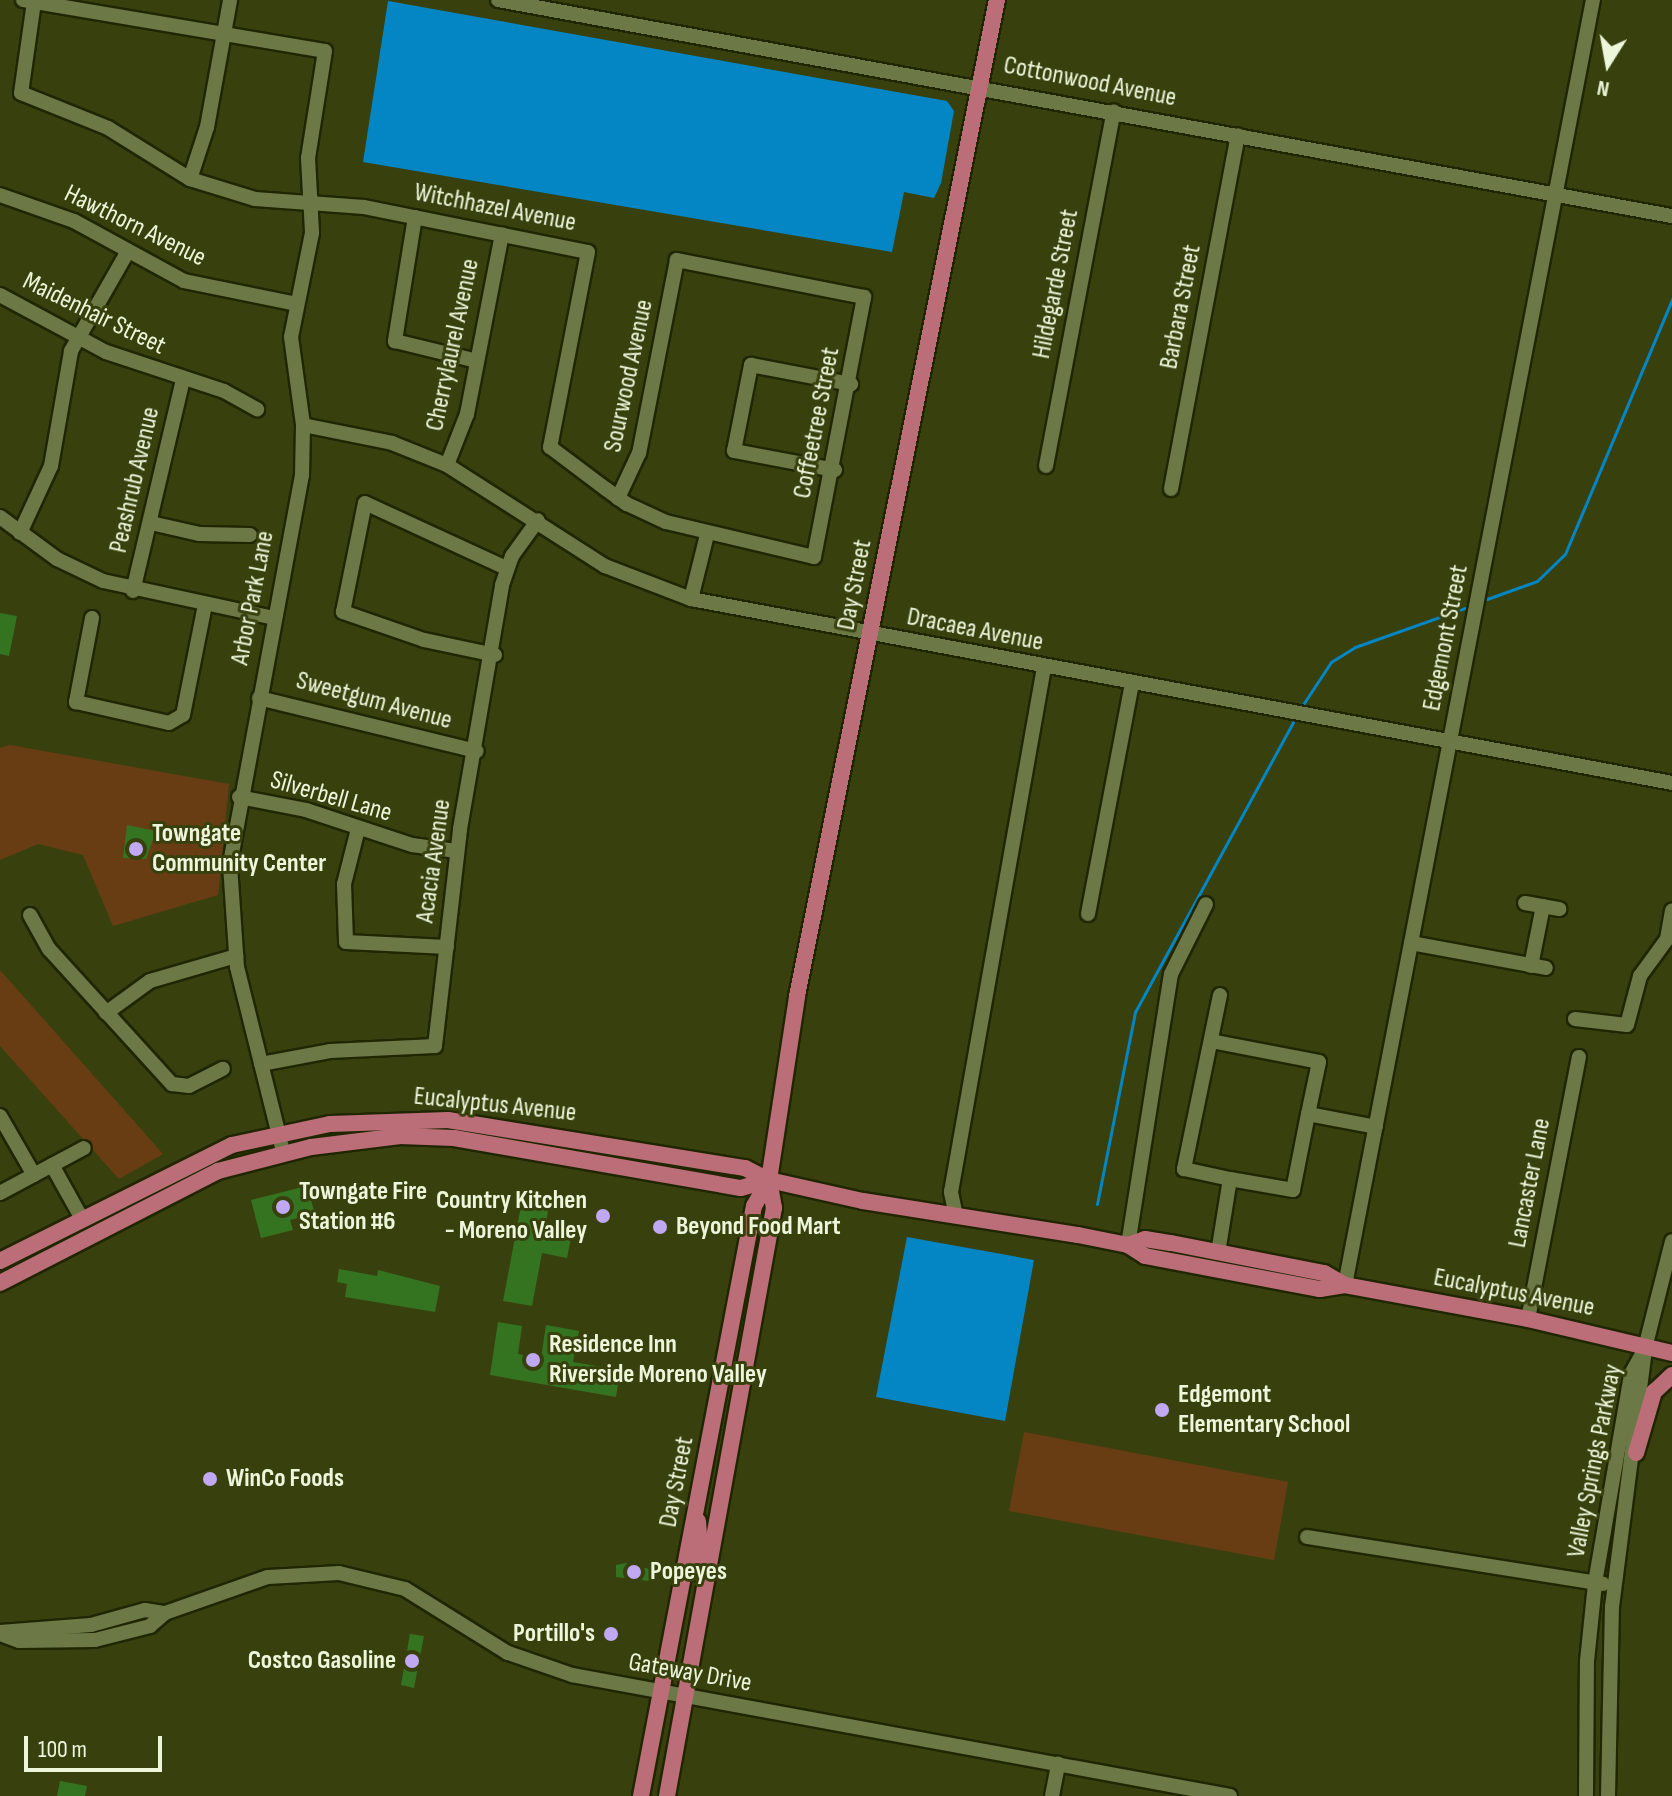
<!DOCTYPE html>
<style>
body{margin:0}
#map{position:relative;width:1672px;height:1796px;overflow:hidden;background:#38410e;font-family:"Sofia Sans Condensed",sans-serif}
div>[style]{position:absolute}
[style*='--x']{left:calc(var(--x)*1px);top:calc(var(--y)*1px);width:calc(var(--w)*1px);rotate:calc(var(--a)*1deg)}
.green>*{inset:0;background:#693d14}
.water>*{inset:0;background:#0486c4}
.stream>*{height:3px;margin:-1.5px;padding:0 1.5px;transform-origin:1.5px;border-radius:1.5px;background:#0486c4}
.building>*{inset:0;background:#347421}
.roads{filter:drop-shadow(2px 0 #202601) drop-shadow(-2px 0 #202601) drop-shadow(0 2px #202601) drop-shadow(0 -2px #202601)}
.minor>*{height:14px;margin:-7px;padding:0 7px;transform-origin:7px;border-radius:7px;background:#6c7846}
.major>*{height:16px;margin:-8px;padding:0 8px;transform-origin:8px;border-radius:8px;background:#bb6e78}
.dots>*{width:22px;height:22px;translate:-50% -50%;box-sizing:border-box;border:4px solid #38410e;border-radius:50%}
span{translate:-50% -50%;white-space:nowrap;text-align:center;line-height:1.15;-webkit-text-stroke:6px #38410e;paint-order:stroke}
.street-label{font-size:26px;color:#edf5da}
.poi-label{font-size:26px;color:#edf5da;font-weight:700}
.left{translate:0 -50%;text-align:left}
.right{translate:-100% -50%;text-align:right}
.north{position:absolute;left:1568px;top:24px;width:80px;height:80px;-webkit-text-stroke:6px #38410e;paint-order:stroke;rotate:191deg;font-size:22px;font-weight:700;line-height:32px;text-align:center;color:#edf5da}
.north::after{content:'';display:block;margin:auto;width:28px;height:36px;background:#edf5da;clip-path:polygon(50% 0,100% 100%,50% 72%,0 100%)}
.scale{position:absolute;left:24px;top:1736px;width:138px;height:36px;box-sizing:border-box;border:4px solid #edf5da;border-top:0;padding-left:10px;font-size:24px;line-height:28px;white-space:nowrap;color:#edf5da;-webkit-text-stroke:6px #38410e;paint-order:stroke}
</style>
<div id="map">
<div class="green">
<div style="clip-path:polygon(10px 745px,229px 784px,218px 895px,113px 926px,83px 855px,38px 844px,0 860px,0 748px)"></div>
<div style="clip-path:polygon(0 970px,163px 1154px,119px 1179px,0 1046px)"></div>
<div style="clip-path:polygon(1024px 1432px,1288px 1482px,1274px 1560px,1009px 1511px)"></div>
</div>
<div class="water">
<div style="clip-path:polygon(388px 1px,947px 101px,954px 111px,941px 183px,934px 198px,904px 192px,892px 252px,363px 162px)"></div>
<div style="clip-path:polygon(907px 1237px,1034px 1260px,1005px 1421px,876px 1397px)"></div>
</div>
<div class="stream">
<div style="--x:1487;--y:599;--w:53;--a:-19.8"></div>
<div style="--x:1537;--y:581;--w:39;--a:-44"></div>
<div style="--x:1565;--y:554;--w:277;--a:-67.2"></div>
<div style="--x:1302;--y:706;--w:53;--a:-56.6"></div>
<div style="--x:1331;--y:662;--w:28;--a:-32"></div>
<div style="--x:1355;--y:647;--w:120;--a:-19.5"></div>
<div style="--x:1097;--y:1204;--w:196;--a:-78.8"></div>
<div style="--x:1135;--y:1012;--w:330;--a:-61.4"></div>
</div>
<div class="building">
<div style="clip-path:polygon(0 613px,17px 616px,9px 656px,0 654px)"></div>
<div style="clip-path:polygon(127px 825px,156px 831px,146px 859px,123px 858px)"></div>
<div style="clip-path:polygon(307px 1186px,315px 1214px,290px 1220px,293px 1230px,261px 1238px,251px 1200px)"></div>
<div style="clip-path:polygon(521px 1206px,548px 1211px,544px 1233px,571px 1238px,567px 1258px,542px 1253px,532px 1306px,503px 1301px)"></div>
<div style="clip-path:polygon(339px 1269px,377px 1276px,378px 1270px,440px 1286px,435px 1312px,345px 1297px,347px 1284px,337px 1282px)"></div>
<div style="clip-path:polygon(498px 1322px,522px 1326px,518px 1354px,541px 1358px,546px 1325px,579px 1331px,573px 1362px,620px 1370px,616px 1397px,490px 1375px)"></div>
<div style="clip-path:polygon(626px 1563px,653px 1570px,649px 1581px,616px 1577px,616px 1565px)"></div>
<div style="clip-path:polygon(410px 1634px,424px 1636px,414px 1688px,401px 1685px)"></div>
<div style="clip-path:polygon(60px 1781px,87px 1786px,85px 1796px,57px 1796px)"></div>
</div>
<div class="roads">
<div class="minor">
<div style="--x:23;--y:0;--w:306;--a:9.6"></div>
<div style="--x:325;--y:51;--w:108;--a:99"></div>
<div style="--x:308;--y:158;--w:75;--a:86.9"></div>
<div style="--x:312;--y:233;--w:106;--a:101.4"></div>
<div style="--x:291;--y:337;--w:89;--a:82.2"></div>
<div style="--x:303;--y:425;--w:50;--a:91.1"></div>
<div style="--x:302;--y:475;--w:397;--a:100.5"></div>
<div style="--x:230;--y:865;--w:102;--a:86.1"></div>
<div style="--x:237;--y:967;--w:191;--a:76"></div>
<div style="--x:498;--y:0;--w:1194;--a:10.43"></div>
<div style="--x:34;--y:2;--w:92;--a:98.1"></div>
<div style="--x:21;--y:93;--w:94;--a:21.9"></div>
<div style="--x:108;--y:128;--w:97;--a:31.9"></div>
<div style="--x:190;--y:179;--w:68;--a:17.1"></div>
<div style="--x:255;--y:199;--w:109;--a:4.2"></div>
<div style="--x:364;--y:207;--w:228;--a:11.4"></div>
<div style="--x:588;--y:252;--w:199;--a:101"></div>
<div style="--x:550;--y:447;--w:70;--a:36.9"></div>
<div style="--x:606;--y:489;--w:26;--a:36"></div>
<div style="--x:627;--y:504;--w:43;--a:24.8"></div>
<div style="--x:666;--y:522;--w:152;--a:13.3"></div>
<div style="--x:814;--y:557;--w:265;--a:-79.1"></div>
<div style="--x:864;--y:297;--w:191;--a:-168.8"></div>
<div style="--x:677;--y:260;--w:197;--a:101.1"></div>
<div style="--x:639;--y:453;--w:50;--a:115"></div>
<div style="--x:190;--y:179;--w:55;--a:-71.9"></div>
<div style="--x:207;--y:127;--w:129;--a:-79.7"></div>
<div style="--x:0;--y:195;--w:78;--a:19.4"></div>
<div style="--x:74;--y:221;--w:125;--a:28.6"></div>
<div style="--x:184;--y:281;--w:115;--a:11.5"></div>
<div style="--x:415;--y:217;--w:126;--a:99.2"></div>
<div style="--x:395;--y:341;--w:84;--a:13.7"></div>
<div style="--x:0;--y:295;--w:120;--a:28.3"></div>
<div style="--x:106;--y:352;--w:124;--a:18.3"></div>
<div style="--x:224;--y:391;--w:38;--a:29"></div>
<div style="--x:303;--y:425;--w:91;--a:11.4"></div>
<div style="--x:392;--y:443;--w:59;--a:21.8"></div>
<div style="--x:447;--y:465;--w:188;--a:32.6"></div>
<div style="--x:605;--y:566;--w:92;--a:21"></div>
<div style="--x:691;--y:599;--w:998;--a:10.62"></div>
<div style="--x:447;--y:465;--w:55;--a:-68.6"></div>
<div style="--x:467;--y:414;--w:183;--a:-79"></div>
<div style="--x:1046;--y:466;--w:361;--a:-79.2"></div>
<div style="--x:835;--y:470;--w:103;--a:-169.3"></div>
<div style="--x:734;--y:451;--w:88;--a:-78.8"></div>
<div style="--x:751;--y:365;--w:102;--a:10.8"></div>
<div style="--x:1171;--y:489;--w:360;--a:-79.3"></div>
<div style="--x:0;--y:517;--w:71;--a:36.4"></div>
<div style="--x:57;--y:559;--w:51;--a:25.6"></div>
<div style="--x:103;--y:581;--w:175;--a:12.2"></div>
<div style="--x:151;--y:523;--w:49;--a:12.9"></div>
<div style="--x:199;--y:534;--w:51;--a:1.1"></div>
<div style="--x:20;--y:533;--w:74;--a:-65.2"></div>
<div style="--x:51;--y:466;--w:117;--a:-80.1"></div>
<div style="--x:71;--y:351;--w:113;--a:-60.3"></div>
<div style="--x:133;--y:591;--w:217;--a:-76.7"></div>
<div style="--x:691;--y:599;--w:66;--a:-76"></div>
<div style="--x:92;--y:618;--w:86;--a:100.8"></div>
<div style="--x:76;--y:702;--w:95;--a:12.7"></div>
<div style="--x:169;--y:723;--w:16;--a:-30"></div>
<div style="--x:183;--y:715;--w:112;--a:-78.7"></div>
<div style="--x:495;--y:655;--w:73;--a:-168.1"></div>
<div style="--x:424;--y:640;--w:86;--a:-160.9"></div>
<div style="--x:343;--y:612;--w:111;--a:-78.6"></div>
<div style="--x:365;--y:503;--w:155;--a:24.7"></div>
<div style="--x:259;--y:698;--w:224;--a:13.7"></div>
<div style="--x:239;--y:797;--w:68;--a:11"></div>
<div style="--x:306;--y:810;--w:112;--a:18.3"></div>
<div style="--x:412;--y:845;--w:45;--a:7.6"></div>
<div style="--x:358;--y:829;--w:57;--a:104.3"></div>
<div style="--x:344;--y:884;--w:58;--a:88"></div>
<div style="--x:346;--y:942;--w:101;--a:2.8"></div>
<div style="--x:1525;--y:903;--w:35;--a:10"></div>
<div style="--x:1088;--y:914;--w:234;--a:-79.2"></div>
<div style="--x:30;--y:915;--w:39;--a:61"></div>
<div style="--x:49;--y:949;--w:183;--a:47.7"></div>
<div style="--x:172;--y:1084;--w:17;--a:7"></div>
<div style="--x:189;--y:1086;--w:38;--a:-27"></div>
<div style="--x:1411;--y:943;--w:137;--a:10.5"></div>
<div style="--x:1531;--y:966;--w:61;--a:-78.7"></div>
<div style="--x:1220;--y:995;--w:178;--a:101.7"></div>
<div style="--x:1184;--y:1169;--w:47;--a:12.3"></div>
<div style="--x:106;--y:1013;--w:54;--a:-36"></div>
<div style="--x:150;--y:981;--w:90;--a:-16.2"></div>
<div style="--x:1575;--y:1019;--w:52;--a:6.6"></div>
<div style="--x:1627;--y:1025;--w:51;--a:-75.1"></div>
<div style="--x:1640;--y:976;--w:46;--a:-53.9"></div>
<div style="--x:1667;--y:939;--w:29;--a:-80"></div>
<div style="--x:1211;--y:1041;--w:110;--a:11"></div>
<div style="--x:1319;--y:1062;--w:53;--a:101.9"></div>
<div style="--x:261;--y:1064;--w:70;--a:-10.7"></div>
<div style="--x:330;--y:1051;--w:105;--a:-2.7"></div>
<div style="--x:435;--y:1046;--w:218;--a:-83.4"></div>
<div style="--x:460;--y:829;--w:248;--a:-80.2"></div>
<div style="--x:502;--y:585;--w:31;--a:-71"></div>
<div style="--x:512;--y:556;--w:44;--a:-54.2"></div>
<div style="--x:0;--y:1116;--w:68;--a:60"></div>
<div style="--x:52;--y:1165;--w:60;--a:60.9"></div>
<div style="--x:0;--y:1193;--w:95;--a:-28.2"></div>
<div style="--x:956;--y:1216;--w:25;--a:-102"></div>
<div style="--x:951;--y:1192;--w:533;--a:-79.95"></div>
<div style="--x:1128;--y:1245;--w:274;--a:-81"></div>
<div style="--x:1171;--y:974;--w:78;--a:-63.4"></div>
<div style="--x:1218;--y:1253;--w:75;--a:-80.8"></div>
<div style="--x:1230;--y:1179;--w:64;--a:9.9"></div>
<div style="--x:1293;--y:1190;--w:77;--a:-78.8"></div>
<div style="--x:1308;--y:1114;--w:69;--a:10.8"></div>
<div style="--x:1345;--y:1285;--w:1309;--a:-79.08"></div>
<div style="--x:1528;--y:1319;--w:267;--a:-79"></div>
<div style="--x:1307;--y:1537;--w:300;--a:9"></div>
<div style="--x:0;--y:1632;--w:91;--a:-4.4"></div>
<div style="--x:91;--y:1625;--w:56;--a:-15.5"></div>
<div style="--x:145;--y:1610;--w:20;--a:9"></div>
<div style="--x:0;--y:1634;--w:20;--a:20"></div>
<div style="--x:19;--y:1641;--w:76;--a:-0.8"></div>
<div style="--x:95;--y:1640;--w:57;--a:-14.3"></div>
<div style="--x:150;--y:1626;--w:20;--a:-41"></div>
<div style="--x:165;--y:1613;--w:109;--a:-19.3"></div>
<div style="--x:268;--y:1577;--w:71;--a:-3.2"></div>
<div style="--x:339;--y:1573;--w:68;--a:13.6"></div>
<div style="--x:405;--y:1589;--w:121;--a:31.9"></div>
<div style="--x:508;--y:1653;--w:68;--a:19"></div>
<div style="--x:572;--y:1675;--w:669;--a:10.42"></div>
<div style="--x:1052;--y:1796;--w:33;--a:-79"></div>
<div style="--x:1586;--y:1796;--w:135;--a:-89.6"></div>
<div style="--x:1587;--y:1661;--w:78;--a:-84.1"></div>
<div style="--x:1595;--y:1583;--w:212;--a:-80.2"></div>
<div style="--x:1631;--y:1374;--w:25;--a:-61"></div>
<div style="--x:1608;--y:1796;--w:189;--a:-88.8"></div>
<div style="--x:1612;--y:1607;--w:261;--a:-82.7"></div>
<div style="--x:1645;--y:1348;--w:110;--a:-75.8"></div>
</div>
<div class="major">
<div style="--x:1128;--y:1245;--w:18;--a:-19"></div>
<div style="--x:1145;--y:1239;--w:26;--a:9"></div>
<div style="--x:1171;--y:1243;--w:156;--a:11.1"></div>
<div style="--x:1324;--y:1273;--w:24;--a:30"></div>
<div style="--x:0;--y:1261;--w:259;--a:-26.6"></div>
<div style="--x:232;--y:1145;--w:100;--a:-12.1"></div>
<div style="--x:330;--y:1124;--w:118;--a:-1.9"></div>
<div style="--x:448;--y:1120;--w:301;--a:9.2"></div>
<div style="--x:745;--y:1168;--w:27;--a:27"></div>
<div style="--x:769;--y:1180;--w:96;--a:12.6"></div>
<div style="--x:863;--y:1201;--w:218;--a:9"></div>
<div style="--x:1078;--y:1235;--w:51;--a:11.3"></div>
<div style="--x:1128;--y:1245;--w:20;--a:33"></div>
<div style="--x:1145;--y:1256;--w:178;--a:10.7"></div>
<div style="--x:1320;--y:1289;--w:25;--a:-9"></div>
<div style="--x:1345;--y:1285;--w:186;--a:10.5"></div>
<div style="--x:1528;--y:1319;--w:148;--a:13.3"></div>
<div style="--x:0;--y:1283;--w:245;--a:-27.2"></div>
<div style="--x:218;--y:1171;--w:96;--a:-14.5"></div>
<div style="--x:311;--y:1147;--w:90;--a:-7"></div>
<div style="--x:400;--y:1136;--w:54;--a:2.1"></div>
<div style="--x:454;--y:1138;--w:291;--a:9.9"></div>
<div style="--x:741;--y:1188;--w:29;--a:-16"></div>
<div style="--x:1636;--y:1453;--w:64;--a:-73.6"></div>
<div style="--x:1654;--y:1392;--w:25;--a:-43"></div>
<div style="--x:698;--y:1521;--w:54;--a:85.8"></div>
<div style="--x:641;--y:1796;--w:601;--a:-79.16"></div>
<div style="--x:754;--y:1206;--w:30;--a:-60"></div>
<div style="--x:667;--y:1796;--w:598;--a:-79.69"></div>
<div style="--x:774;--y:1208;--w:28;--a:-100"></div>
<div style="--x:769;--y:1180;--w:186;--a:-81.3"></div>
<div style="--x:797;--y:996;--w:1016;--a:-78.65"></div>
</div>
</div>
<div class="dots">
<div style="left:136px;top:849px;background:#c1a8f3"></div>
<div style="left:283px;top:1207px;background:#c1a8f3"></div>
<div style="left:603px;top:1216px;background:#c1a8f3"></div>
<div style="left:660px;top:1227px;background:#c1a8f3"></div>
<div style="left:533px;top:1360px;background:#c1a8f3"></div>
<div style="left:1162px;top:1410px;background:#c1a8f3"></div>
<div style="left:210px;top:1479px;background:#c1a8f3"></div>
<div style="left:634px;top:1572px;background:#c1a8f3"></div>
<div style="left:611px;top:1634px;background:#c1a8f3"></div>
<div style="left:412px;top:1661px;background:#c1a8f3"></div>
</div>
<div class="street-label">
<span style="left:1090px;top:82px;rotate:11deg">Cottonwood Avenue</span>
<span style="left:495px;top:208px;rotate:11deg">Witchhazel Avenue</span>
<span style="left:135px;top:226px;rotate:26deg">Hawthorn Avenue</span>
<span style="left:1056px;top:284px;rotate:-79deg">Hildegarde Street</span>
<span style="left:1181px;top:307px;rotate:-79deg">Barbara Street</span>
<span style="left:94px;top:314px;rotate:26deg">Maidenhair Street</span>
<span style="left:453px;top:345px;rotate:-78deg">Cherrylaurel Avenue</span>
<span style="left:629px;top:376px;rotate:-78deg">Sourwood Avenue</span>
<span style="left:817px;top:423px;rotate:-79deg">Coffeetree Street</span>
<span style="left:135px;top:480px;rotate:-77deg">Peashrub Avenue</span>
<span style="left:855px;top:585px;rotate:-79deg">Day Street</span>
<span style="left:253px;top:598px;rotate:-79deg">Arbor Park Lane</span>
<span style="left:975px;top:630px;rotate:11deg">Dracaea Avenue</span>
<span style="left:1446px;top:638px;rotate:-79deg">Edgemont Street</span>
<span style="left:374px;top:701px;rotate:15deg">Sweetgum Avenue</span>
<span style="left:331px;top:797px;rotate:16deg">Silverbell Lane</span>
<span style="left:434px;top:861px;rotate:-82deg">Acacia Avenue</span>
<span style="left:495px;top:1105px;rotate:6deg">Eucalyptus Avenue</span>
<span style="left:1530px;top:1183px;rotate:-79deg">Lancaster Lane</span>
<span style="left:1514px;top:1293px;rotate:11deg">Eucalyptus Avenue</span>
<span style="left:1595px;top:1461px;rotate:-79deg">Valley Springs Parkway</span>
<span style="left:677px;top:1482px;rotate:-79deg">Day Street</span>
<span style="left:690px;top:1673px;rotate:10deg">Gateway Drive</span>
</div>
<div class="poi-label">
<span class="left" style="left:152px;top:849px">Towngate<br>Community Center</span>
<span class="left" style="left:299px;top:1207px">Towngate Fire<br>Station #6</span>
<span class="right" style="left:587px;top:1216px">Country Kitchen<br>- Moreno Valley</span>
<span class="left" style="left:676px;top:1227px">Beyond Food Mart</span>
<span class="left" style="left:549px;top:1360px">Residence Inn<br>Riverside Moreno Valley</span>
<span class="left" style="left:1178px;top:1410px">Edgemont<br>Elementary School</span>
<span class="left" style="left:226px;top:1479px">WinCo Foods</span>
<span class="left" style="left:650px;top:1572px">Popeyes</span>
<span class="right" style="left:595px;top:1634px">Portillo's</span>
<span class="right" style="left:396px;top:1661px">Costco Gasoline</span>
</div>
<div class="north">N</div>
<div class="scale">100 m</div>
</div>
